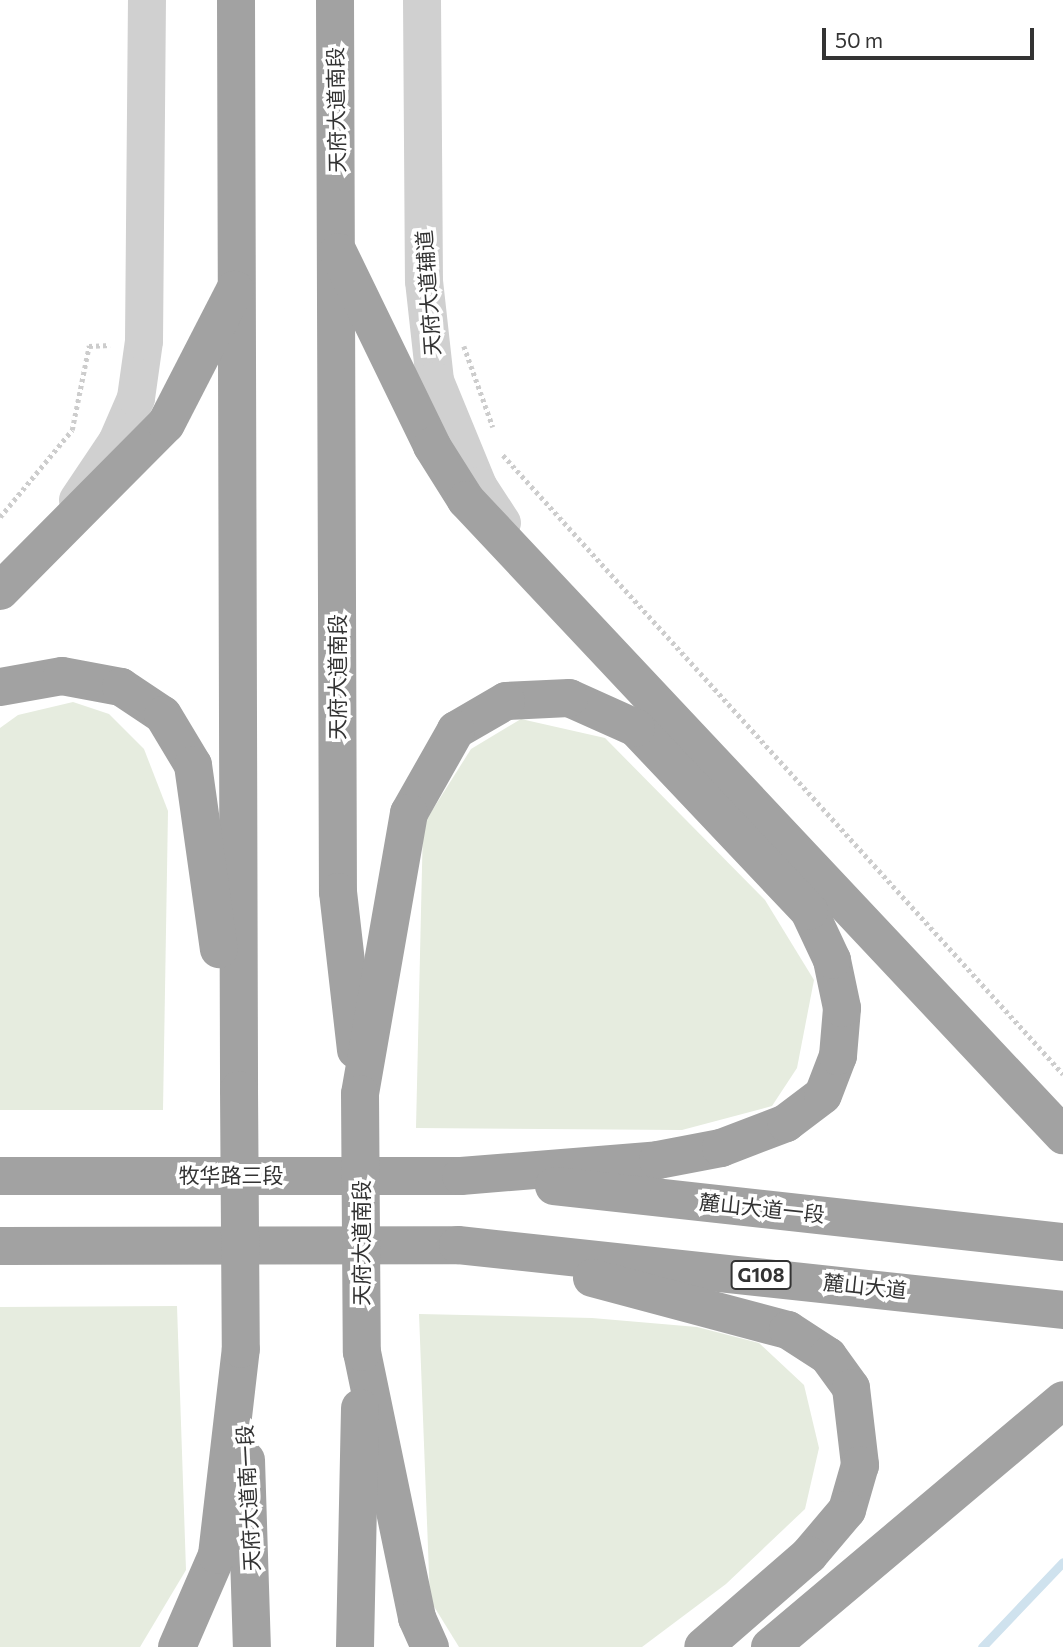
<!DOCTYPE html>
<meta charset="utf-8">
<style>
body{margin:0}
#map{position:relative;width:1063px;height:1647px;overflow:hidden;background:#fff;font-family:Commissioner,"Noto Sans SC",sans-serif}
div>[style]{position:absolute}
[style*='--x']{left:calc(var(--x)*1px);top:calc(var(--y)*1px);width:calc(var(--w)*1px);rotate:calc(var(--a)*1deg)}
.green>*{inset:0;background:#e6ecdf}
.stream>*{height:9px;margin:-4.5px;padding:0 4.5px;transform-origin:4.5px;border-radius:4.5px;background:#cfe2ee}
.path>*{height:4.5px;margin-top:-2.25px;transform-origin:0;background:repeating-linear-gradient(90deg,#cdcdcd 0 3.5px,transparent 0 7px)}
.tertiary>*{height:38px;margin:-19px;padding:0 19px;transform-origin:19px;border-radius:19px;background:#d0d0d0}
.trunk>*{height:38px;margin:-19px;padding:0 19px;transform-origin:19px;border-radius:19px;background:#a2a2a2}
.trunk-bridge>*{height:38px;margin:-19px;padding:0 19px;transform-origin:19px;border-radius:19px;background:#a2a2a2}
span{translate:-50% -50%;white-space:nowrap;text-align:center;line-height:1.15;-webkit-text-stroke:7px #fff;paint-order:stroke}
.shield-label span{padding:2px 5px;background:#fff;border:2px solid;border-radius:5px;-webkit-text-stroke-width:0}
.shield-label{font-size:19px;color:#333;font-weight:700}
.street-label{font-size:21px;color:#333}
.scale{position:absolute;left:822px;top:28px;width:212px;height:32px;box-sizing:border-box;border:4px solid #333;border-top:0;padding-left:9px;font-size:21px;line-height:24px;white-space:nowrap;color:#333;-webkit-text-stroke:5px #fff;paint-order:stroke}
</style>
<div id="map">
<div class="green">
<div style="clip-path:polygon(73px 702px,109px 714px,144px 749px,168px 811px,163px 1110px,0 1110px,0 728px,18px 715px)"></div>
<div style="clip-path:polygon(521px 719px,605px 738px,765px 900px,814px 980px,797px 1068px,772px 1106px,682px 1130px,416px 1128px,423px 825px,471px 749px)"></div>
<div style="clip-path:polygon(177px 1306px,186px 1570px,140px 1647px,0 1647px,0 1307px)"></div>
<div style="clip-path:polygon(419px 1314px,592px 1318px,697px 1327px,759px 1343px,804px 1385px,819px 1448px,805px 1509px,726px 1584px,642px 1647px,459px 1647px,430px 1600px)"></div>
</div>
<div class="stream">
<div style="--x:982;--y:1647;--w:117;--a:-46.4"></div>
</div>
<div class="path">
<div style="--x:464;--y:346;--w:86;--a:70.3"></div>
<div style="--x:503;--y:455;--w:835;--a:47.86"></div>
<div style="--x:0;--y:517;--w:113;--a:-50.4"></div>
<div style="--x:72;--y:430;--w:86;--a:-78.6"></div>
<div style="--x:89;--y:346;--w:21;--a:-3"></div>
</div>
<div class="tertiary">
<div style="--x:422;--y:0;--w:281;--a:89.6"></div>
<div style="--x:424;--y:281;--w:101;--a:83.7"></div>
<div style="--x:435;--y:381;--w:113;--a:67.7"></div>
<div style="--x:478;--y:486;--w:44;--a:57"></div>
<div style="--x:78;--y:500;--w:70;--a:-56.1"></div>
<div style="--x:117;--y:442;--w:48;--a:-66.6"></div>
<div style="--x:136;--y:398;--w:58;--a:-82"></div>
<div style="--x:144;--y:341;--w:341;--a:-89.5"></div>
</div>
<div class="trunk">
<div style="--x:236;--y:0;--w:1090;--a:89.84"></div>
<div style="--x:335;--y:0;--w:892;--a:89.81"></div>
<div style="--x:338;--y:892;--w:159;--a:83.5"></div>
<div style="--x:338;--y:252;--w:216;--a:64.1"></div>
<div style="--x:432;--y:446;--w:64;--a:57.8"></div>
<div style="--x:466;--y:500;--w:872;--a:46.77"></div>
<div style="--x:0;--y:591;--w:235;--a:-45.2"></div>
<div style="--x:166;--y:424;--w:151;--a:-62.8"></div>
<div style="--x:0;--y:687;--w:63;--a:-10.1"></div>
<div style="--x:62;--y:676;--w:60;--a:10.6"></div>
<div style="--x:121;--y:687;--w:50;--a:33.7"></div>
<div style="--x:163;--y:715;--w:58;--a:59"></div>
<div style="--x:193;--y:765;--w:186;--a:82"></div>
<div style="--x:0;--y:1176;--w:461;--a:0"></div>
<div style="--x:461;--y:1176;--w:198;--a:-4.6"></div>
<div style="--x:658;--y:1160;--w:64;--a:-10.8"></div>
<div style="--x:721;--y:1148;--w:70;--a:-21"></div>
<div style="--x:786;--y:1123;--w:46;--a:-37.1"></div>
<div style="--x:823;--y:1095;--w:42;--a:-69"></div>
<div style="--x:838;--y:1056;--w:48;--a:-85.2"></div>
<div style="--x:842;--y:1008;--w:49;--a:-101.8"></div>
<div style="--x:832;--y:960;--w:54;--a:-115.1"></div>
<div style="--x:809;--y:911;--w:252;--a:-133.4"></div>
<div style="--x:636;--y:728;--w:73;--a:-155.9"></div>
<div style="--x:569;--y:698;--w:63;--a:177.3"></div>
<div style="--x:506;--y:701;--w:58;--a:149.9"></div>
<div style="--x:456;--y:730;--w:95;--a:119.5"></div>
<div style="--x:409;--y:813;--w:285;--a:99.9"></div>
<div style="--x:554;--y:1186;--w:512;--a:6.28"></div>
<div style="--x:0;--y:1246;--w:458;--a:-0.1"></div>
<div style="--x:458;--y:1245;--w:608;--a:6.13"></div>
<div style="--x:592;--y:1278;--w:203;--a:14.9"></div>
<div style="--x:788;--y:1330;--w:48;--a:33"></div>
<div style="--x:828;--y:1356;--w:39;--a:54"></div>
<div style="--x:851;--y:1388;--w:78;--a:83.3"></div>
<div style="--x:860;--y:1465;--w:47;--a:106.1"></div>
<div style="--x:847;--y:1510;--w:59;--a:130.2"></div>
<div style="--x:809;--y:1555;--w:140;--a:139"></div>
<div style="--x:362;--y:1352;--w:272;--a:78.3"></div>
<div style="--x:417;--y:1618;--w:32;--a:66"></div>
<div style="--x:246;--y:1460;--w:187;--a:88.2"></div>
<div style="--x:177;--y:1647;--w:100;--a:-66.5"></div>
<div style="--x:217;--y:1555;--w:207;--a:-83.4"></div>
<div style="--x:355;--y:1647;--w:239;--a:-88.8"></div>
<div style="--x:770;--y:1647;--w:383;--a:-40.1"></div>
</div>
<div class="trunk-bridge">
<div style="--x:239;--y:1090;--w:259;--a:89.6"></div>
<div style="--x:360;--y:1094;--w:258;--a:89.6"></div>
</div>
<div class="shield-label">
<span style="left:761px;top:1275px">G108</span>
</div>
<div class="street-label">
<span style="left:336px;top:110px;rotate:-91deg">天府大道南段</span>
<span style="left:428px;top:293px;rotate:-94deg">天府大道辅道</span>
<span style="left:337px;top:677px;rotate:-90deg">天府大道南段</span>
<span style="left:231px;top:1175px">牧华路三段</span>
<span style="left:762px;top:1208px;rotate:6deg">麓山大道一段</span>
<span style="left:361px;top:1243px;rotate:-90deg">天府大道南段</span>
<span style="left:865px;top:1286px;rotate:6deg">麓山大道</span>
<span style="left:248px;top:1498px;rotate:-93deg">天府大道南一段</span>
</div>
<div class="scale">50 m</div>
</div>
